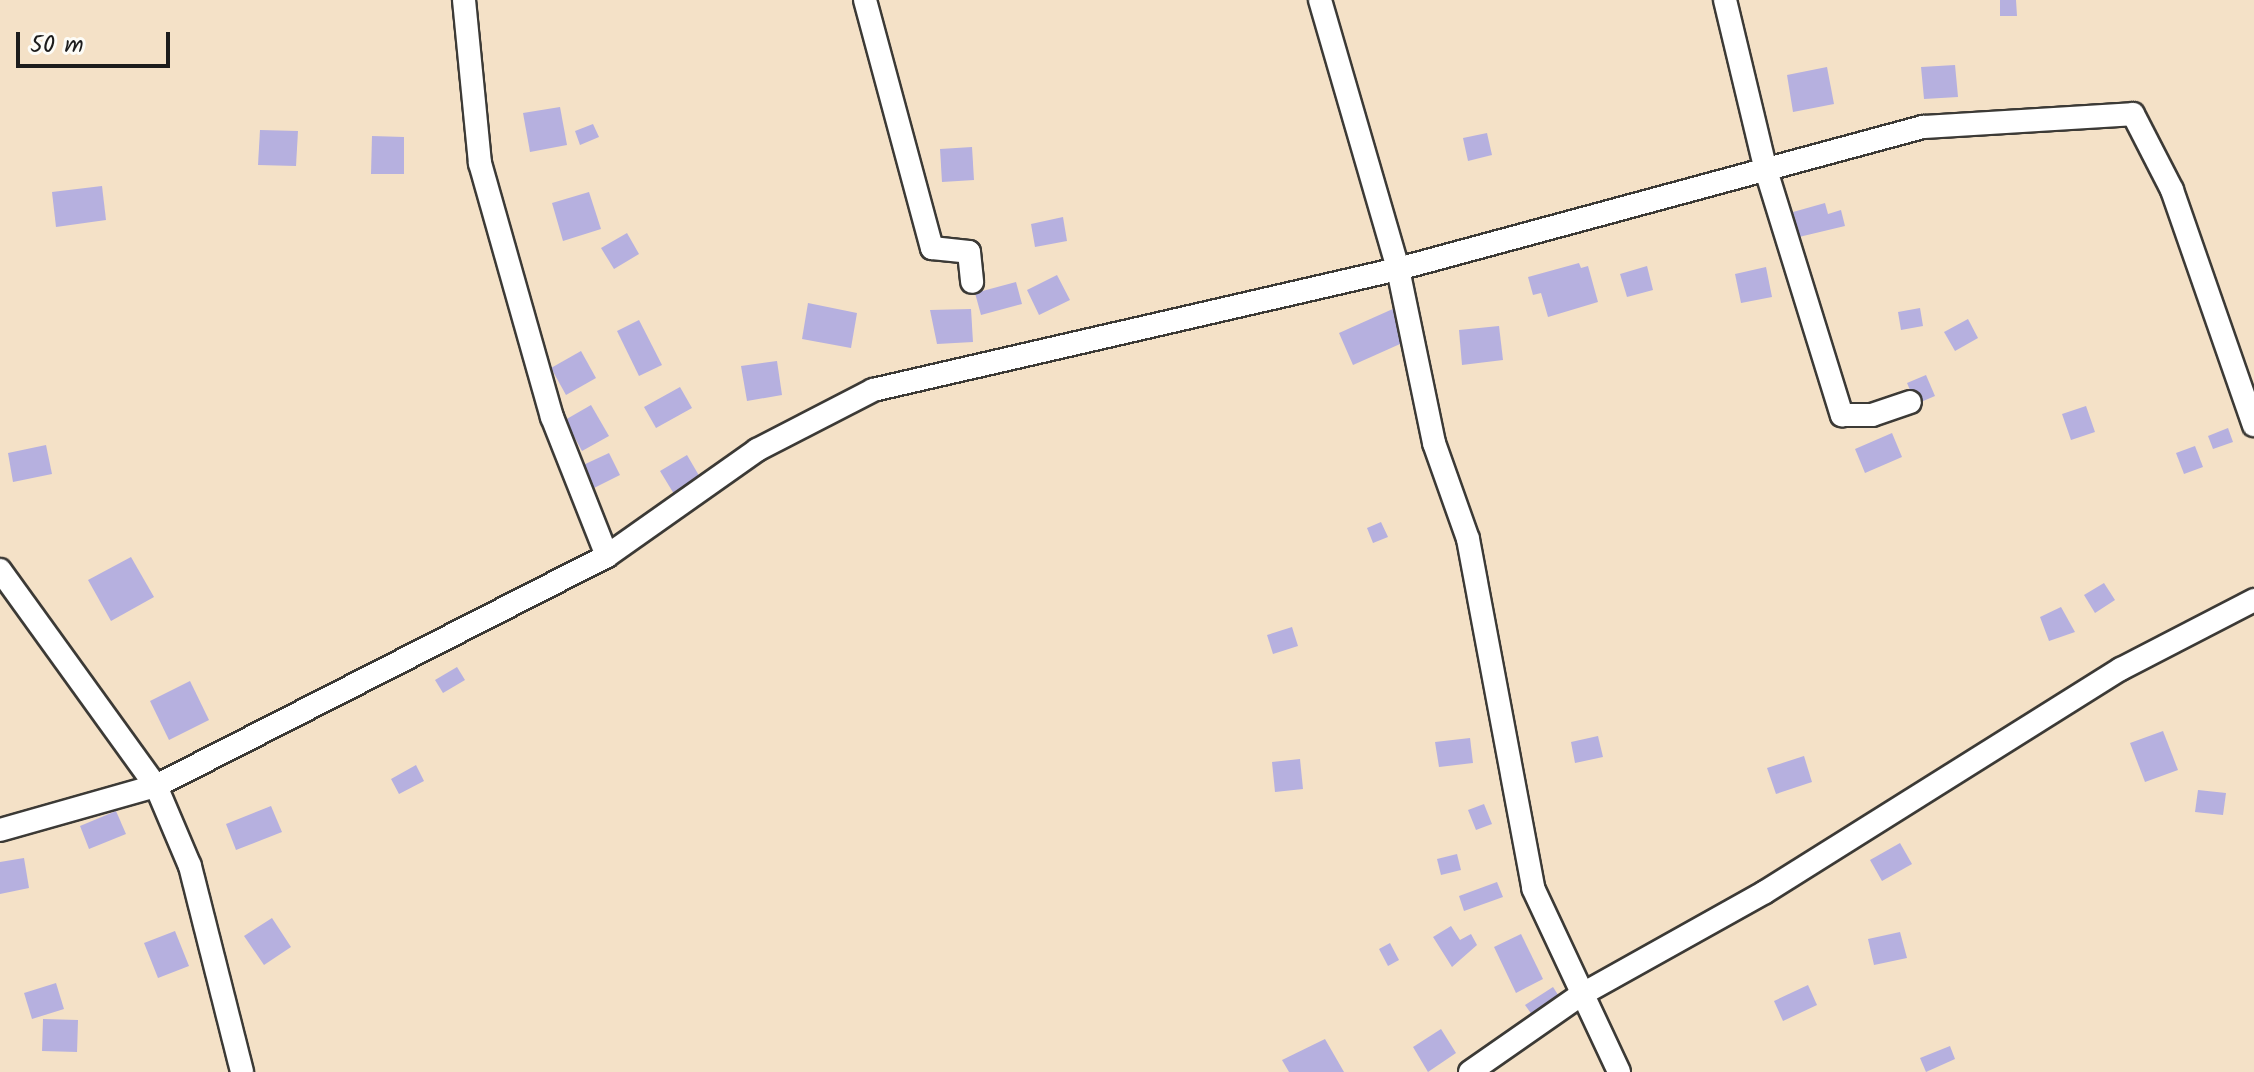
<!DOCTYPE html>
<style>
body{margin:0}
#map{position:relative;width:2254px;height:1072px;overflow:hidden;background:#f4e1c7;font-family:Kalam,sans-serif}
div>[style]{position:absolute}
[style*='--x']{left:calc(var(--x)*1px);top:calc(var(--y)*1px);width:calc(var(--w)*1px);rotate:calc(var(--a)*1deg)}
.building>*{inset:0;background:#b6b0df}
.roads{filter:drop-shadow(2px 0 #3c3a36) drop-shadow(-2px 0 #3c3a36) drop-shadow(0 2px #3c3a36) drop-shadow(0 -2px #3c3a36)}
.street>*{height:22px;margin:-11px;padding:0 11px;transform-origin:11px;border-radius:11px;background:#fff}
span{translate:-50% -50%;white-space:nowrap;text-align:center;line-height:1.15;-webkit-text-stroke:6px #fdfcf7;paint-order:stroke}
.scale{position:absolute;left:16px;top:32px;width:154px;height:36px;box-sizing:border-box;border:4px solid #1c1c1c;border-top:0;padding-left:10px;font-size:24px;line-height:28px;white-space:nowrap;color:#1c1c1c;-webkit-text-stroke:6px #fdfcf7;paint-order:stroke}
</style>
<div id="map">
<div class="building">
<div style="clip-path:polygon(2000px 0,2016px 0,2017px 16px,2000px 16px)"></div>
<div style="clip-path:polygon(1955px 65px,1958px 97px,1924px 99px,1921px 67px)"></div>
<div style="clip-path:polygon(1827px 67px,1834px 104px,1793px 112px,1787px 75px)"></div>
<div style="clip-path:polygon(560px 107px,567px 145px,530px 152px,523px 113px)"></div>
<div style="clip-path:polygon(593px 124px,599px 137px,580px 145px,575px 131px)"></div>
<div style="clip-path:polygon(260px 130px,298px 131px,296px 166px,258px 165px)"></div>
<div style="clip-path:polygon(1487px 133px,1492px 155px,1468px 161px,1463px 138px)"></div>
<div style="clip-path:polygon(372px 136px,404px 137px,404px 174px,371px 174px)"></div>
<div style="clip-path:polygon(972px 147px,974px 180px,942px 182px,940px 149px)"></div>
<div style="clip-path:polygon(102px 186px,106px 220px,56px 227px,52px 192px)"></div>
<div style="clip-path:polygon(589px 192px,601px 229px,563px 241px,552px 203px)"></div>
<div style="clip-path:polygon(1825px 203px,1828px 214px,1841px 210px,1845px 226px,1799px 237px,1793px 212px)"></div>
<div style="clip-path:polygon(1063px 217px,1067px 241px,1035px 247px,1031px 224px)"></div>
<div style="clip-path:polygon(627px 233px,639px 254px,614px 269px,601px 248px)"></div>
<div style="clip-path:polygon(1579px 263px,1581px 268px,1588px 266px,1598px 302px,1548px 317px,1541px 293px,1533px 295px,1528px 277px)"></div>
<div style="clip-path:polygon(1647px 266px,1653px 290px,1627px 297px,1620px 274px)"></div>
<div style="clip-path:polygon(1766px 267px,1772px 297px,1741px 303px,1735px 274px)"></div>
<div style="clip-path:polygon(1057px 275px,1070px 300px,1039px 315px,1027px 290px)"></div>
<div style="clip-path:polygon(1016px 282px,1022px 304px,981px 315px,975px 293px)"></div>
<div style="clip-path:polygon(808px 303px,857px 313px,851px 348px,802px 339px)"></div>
<div style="clip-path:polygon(1395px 308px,1409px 340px,1353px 365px,1339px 333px)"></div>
<div style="clip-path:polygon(1920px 308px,1923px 326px,1901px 330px,1898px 312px)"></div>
<div style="clip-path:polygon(971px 309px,973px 342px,937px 344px,930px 310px)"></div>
<div style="clip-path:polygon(1968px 319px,1978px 338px,1955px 351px,1944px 332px)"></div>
<div style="clip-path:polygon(639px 320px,662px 365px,639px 376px,617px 331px)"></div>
<div style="clip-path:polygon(1499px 326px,1503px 360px,1462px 365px,1459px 330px)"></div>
<div style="clip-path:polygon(581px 351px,596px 378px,566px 395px,551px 368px)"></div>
<div style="clip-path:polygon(777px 361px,782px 395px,747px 401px,741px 366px)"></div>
<div style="clip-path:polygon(1926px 375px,1935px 396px,1916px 404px,1907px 383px)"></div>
<div style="clip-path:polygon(680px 387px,692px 408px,656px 428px,644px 407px)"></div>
<div style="clip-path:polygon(591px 405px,609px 436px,582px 451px,565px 420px)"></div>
<div style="clip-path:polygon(2086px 406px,2095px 432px,2071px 440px,2062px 414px)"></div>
<div style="clip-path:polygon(2228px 428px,2233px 442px,2213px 449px,2208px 436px)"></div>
<div style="clip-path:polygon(1892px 433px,1902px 457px,1865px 473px,1855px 449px)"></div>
<div style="clip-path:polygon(46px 445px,52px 474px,13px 482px,8px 453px)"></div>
<div style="clip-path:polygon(2195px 446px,2203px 467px,2184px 474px,2176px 453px)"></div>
<div style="clip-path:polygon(609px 453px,620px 475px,592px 489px,581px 466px)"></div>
<div style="clip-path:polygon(687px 455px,701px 479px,674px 494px,660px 471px)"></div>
<div style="clip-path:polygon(1381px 522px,1388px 537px,1373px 543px,1367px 528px)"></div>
<div style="clip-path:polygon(131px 557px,154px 597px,111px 621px,88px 580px)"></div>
<div style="clip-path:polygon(2104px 583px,2115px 600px,2095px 613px,2084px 595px)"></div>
<div style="clip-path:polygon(2061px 607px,2075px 632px,2049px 641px,2040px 617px)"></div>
<div style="clip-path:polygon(1292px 627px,1298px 646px,1273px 654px,1267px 635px)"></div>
<div style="clip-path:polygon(457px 667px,465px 680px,443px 693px,435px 680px)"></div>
<div style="clip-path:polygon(190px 681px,209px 720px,169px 740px,150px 701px)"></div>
<div style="clip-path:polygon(2163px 731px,2178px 770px,2145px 782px,2130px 743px)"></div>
<div style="clip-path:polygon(1598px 736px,1603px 757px,1575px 763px,1571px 742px)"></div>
<div style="clip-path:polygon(1470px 738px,1473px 763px,1439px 767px,1435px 742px)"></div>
<div style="clip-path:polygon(1804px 756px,1812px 782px,1776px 794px,1767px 768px)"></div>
<div style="clip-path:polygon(1300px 759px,1303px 789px,1275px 792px,1272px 762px)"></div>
<div style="clip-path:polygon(416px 765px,424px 781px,399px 794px,391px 779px)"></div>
<div style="clip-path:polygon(2198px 790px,2226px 793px,2223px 815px,2195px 812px)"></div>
<div style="clip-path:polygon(1484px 804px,1492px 824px,1476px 830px,1468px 810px)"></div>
<div style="clip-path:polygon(271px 806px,282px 832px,236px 850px,226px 824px)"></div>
<div style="clip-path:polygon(116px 811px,126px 834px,89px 849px,80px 826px)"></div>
<div style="clip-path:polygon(1900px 843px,1912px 864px,1882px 881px,1870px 860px)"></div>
<div style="clip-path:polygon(1457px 854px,1461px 870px,1441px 875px,1437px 859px)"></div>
<div style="clip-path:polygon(24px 858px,29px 888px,0 894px,0 862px)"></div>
<div style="clip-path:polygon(1497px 882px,1503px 897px,1464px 911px,1459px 896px)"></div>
<div style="clip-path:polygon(272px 918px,291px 947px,264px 965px,244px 936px)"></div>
<div style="clip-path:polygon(1451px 926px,1460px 940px,1471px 934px,1477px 945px,1452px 967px,1433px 937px)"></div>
<div style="clip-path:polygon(175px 931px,189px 966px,158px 978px,144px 943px)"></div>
<div style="clip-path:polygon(1900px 932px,1907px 958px,1874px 965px,1868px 939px)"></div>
<div style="clip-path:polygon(1521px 934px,1543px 979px,1516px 993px,1494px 947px)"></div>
<div style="clip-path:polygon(1390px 943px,1399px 960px,1388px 966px,1379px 949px)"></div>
<div style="clip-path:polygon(56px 983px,64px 1009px,32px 1019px,24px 993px)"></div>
<div style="clip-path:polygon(1808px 985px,1817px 1005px,1783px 1021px,1774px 1001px)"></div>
<div style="clip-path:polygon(1553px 987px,1562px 1001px,1535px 1019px,1525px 1005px)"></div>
<div style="clip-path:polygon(43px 1019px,78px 1020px,77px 1052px,42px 1051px)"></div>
<div style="clip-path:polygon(1441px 1029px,1456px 1053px,1428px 1072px,1413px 1047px)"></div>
<div style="clip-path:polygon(1325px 1039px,1344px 1072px,1289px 1072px,1282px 1060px)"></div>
<div style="clip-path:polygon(1950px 1046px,1955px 1059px,1926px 1072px,1920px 1058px)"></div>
</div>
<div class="roads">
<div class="street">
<div style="--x:464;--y:0;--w:164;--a:84.4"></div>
<div style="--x:480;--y:163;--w:264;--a:74.2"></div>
<div style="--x:552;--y:417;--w:149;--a:68.4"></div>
<div style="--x:865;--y:0;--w:257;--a:74.9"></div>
<div style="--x:932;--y:248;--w:37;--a:6"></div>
<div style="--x:969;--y:252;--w:30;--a:84"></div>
<div style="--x:1320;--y:0;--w:280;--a:73.8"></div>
<div style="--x:1398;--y:269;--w:178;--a:78.3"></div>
<div style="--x:1434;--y:443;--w:102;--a:70.5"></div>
<div style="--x:1468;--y:539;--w:355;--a:79.4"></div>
<div style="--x:1533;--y:888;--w:203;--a:64.9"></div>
<div style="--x:1725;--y:0;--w:172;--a:76.5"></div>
<div style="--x:1765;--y:167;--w:260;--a:72.8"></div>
<div style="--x:1842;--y:415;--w:30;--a:0"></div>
<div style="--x:1872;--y:415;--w:40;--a:-18.9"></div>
<div style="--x:0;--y:570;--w:266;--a:54.2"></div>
<div style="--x:156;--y:786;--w:87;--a:67"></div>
<div style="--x:190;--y:866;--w:212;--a:75.8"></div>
<div style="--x:0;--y:830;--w:162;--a:-15.8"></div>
<div style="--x:156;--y:786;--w:506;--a:-27.02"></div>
<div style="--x:607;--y:556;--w:184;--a:-35.2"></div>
<div style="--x:757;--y:450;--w:131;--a:-27.3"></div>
<div style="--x:873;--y:390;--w:539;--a:-12.98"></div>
<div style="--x:1398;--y:269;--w:544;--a:-15.14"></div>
<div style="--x:1923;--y:127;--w:210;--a:-3.5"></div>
<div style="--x:2133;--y:114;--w:85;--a:62.8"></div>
<div style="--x:2172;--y:190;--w:249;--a:70.8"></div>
<div style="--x:1470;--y:1072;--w:133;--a:-34.9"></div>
<div style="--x:1579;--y:996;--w:213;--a:-29.2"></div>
<div style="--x:1765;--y:892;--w:420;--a:-32.1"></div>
<div style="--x:2121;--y:669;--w:150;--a:-27.4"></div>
</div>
</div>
<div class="scale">50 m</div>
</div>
